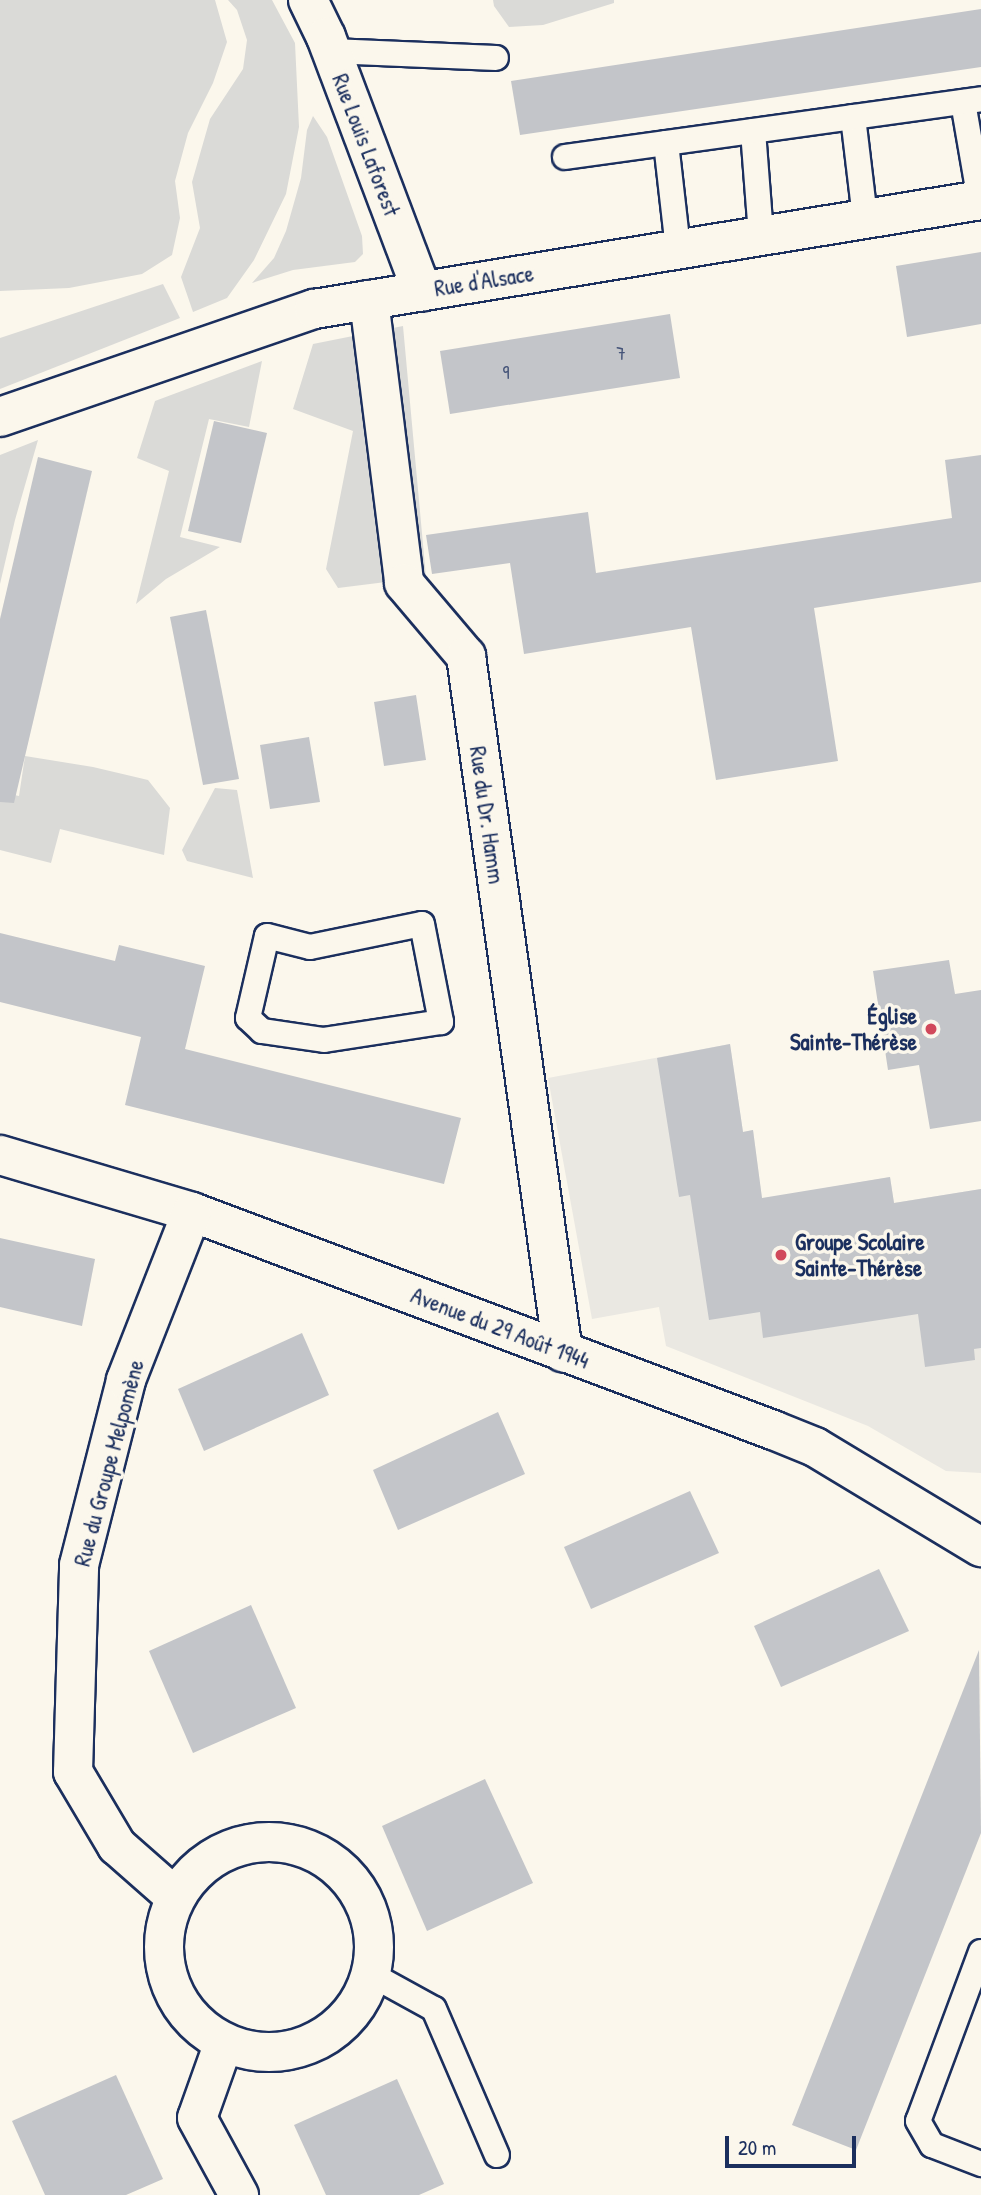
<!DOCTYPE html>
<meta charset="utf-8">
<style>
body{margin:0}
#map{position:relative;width:981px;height:2195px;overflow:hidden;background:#fbf7ec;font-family:"Patrick Hand",sans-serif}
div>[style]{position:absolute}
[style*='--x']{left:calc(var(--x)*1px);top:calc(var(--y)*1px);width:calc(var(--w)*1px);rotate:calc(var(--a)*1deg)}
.built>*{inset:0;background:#eae8e2}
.green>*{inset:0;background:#dadad7}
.building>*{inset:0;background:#c3c5c9}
.roads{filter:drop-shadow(2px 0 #1b2f5e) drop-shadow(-2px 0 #1b2f5e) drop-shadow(0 2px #1b2f5e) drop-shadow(0 -2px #1b2f5e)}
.lane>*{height:24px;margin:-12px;padding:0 12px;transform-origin:12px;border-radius:12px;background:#fbf7ec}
.street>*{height:38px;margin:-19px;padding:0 19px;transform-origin:19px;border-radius:19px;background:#fbf7ec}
.street>.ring{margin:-19px;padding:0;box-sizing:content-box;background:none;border:38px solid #fbf7ec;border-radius:50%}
.dots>*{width:19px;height:19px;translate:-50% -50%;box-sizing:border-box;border:4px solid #fbf7ec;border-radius:50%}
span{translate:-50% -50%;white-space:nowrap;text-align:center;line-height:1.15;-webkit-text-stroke:7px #fbf7ec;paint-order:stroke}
.number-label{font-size:19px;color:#455479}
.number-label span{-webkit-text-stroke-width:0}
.street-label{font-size:23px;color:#1b2f5e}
.poi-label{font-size:23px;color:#1b2f5e;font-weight:700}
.right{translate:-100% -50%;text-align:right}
.left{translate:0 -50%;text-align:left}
.scale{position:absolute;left:725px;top:2136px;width:131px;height:32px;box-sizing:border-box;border:4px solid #1b2f5e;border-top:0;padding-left:9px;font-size:21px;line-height:24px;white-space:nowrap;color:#1b2f5e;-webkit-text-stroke:5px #fbf7ec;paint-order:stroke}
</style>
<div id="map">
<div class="built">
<div style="clip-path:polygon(730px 1044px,743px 1132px,753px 1130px,762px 1199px,890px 1177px,894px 1203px,981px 1189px,981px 1473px,946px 1471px,868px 1426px,666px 1346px,659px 1307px,592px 1319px,548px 1078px)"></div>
</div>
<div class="green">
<div style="clip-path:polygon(0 0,215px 0,227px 42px,213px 83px,188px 133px,175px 181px,180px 218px,172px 255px,142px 274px,69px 288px,0 291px)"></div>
<div style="clip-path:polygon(228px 0,272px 0,295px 43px,299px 127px,286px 194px,254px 260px,227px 298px,193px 312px,181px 277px,200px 228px,192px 182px,210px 119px,243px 69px,247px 40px,237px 10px)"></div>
<div style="clip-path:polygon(493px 0,614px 0,614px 3px,543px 25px,509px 27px,494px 6px)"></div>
<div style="clip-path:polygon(313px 116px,327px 137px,362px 236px,363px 254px,355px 262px,293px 270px,252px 283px,274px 258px,286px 231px,301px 178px,307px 130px)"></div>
<div style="clip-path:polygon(163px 284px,180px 318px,0 389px,0 338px)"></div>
<div style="clip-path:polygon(403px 326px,426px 577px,338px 588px,326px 569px,353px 431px,293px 409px,313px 344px)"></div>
<div style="clip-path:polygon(262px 361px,249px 427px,209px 419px,180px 537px,220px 547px,166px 579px,136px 604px,169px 471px,137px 458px,155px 401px)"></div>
<div style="clip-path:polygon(38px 440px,15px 520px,0 584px,0 455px)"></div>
<div style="clip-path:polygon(25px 756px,93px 767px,148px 780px,170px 808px,164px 855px,60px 829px,51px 863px,0 850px,0 792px,19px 796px)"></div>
<div style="clip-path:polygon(215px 788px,237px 790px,253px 878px,187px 861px,182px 850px)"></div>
</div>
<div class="building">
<div style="clip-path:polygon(981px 9px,981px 67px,520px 135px,511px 81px)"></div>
<div style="clip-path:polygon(981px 252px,981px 324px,907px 337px,896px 266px)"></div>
<div style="clip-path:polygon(670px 314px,680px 378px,450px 414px,440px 351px)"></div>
<div style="clip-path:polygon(214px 421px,267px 433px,241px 543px,188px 531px)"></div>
<div style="clip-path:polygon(981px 455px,981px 582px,814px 608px,838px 761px,716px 780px,691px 627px,524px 654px,510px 563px,432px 574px,426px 535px,588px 512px,596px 573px,952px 518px,945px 460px)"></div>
<div style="clip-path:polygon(38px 457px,92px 471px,14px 803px,0 802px,0 619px)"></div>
<div style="clip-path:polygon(206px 610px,239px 779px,203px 785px,170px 617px)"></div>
<div style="clip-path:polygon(416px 695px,426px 760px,384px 766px,374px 702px)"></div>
<div style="clip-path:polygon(309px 737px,320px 802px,270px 809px,260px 745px)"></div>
<div style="clip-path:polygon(0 933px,115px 961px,119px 945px,205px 966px,185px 1049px,461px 1118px,444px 1184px,125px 1105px,141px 1037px,0 1002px)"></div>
<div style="clip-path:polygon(949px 960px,955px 994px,981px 990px,981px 1121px,930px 1129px,919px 1065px,888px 1070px,873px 971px)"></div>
<div style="clip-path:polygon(730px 1044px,743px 1132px,753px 1130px,762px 1198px,890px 1177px,894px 1203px,981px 1189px,981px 1348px,974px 1349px,975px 1360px,925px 1367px,918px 1314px,763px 1338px,760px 1312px,709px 1320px,690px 1195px,679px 1197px,657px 1058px)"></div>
<div style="clip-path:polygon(0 1238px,95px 1259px,82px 1326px,0 1307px)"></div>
<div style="clip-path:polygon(302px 1333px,329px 1395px,204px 1451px,178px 1389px)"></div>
<div style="clip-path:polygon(498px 1412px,525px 1474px,398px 1530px,373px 1470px)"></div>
<div style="clip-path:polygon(690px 1491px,719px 1553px,591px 1609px,564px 1547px)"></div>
<div style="clip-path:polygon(879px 1569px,909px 1631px,781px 1687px,754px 1626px)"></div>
<div style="clip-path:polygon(251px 1605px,296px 1708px,193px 1753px,149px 1651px)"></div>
<div style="clip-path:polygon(979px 1650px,981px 1833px,856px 2150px,792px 2125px)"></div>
<div style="clip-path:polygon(485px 1779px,533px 1883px,427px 1931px,382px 1826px)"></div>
<div style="clip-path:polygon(116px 2075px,163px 2179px,126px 2195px,45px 2195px,12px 2121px)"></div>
<div style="clip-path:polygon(397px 2079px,444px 2184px,419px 2195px,326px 2195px,294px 2125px)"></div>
</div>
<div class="roads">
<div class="lane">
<div style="--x:331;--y:51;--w:165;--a:2.4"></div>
<div style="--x:963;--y:102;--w:99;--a:80.2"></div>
<div style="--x:853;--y:117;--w:102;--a:83.2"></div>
<div style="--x:753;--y:131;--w:104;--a:85.6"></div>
<div style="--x:666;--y:143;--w:107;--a:83.5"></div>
<div style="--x:565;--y:157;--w:420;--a:-7.9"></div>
<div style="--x:422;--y:924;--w:100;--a:79"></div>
<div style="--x:441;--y:1022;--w:118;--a:171.3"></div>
<div style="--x:324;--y:1040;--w:63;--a:-171.7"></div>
<div style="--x:262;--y:1031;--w:19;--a:-137"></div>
<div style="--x:248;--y:1018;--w:84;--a:-77"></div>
<div style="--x:267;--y:936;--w:44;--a:14.3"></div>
<div style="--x:310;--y:947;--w:114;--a:-11.6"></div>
<div style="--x:981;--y:1952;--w:180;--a:110.4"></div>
<div style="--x:918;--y:2121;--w:28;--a:60"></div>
<div style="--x:932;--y:2145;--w:53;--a:21.2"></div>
<div style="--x:374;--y:1976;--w:68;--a:28.8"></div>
<div style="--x:434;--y:2009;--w:159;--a:66.7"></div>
</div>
<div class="street">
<div style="--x:308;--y:0;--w:41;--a:64.1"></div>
<div style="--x:326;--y:37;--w:272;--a:69.3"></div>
<div style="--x:369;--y:300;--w:285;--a:82.9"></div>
<div style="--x:404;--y:583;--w:96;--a:49.7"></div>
<div style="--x:466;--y:656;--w:703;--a:82.07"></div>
<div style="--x:0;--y:417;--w:332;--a:-19"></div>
<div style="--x:314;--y:309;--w:676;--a:-9.28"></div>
<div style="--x:0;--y:1155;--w:200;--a:16.5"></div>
<div style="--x:192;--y:1212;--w:621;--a:20.57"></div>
<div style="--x:773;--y:1430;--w:45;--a:22"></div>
<div style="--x:815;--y:1447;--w:194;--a:31.1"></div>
<div class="ring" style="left:164px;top:1842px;width:172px;height:172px"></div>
<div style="--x:174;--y:1896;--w:76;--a:-138.7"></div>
<div style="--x:117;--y:1846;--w:86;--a:-120.7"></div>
<div style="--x:73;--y:1772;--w:207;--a:-88.3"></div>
<div style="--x:79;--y:1565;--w:191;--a:-75.7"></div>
<div style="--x:126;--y:1380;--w:180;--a:-68.6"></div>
<div style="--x:223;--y:2045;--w:77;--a:109.6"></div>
<div style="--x:197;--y:2118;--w:88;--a:61.4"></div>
</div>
</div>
<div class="dots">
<div style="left:931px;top:1029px;background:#d1495b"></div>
<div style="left:781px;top:1255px;background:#d1495b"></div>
</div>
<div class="number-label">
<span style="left:621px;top:354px">7</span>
<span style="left:506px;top:373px">9</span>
</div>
<div class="street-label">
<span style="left:366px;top:145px;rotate:69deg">Rue Louis Laforest</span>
<span style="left:484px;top:281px;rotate:-9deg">Rue d'Alsace</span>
<span style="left:487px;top:815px;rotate:82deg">Rue du Dr. Hamm</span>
<span style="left:500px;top:1328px;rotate:21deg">Avenue du 29 Août 1944</span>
<span style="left:109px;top:1463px;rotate:-75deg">Rue du Groupe Melpomène</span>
</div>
<div class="poi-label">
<span class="right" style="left:917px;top:1029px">Église<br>Sainte-Thérèse</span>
<span class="left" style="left:795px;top:1255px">Groupe Scolaire<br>Sainte-Thérèse</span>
</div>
<div class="scale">20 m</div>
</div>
